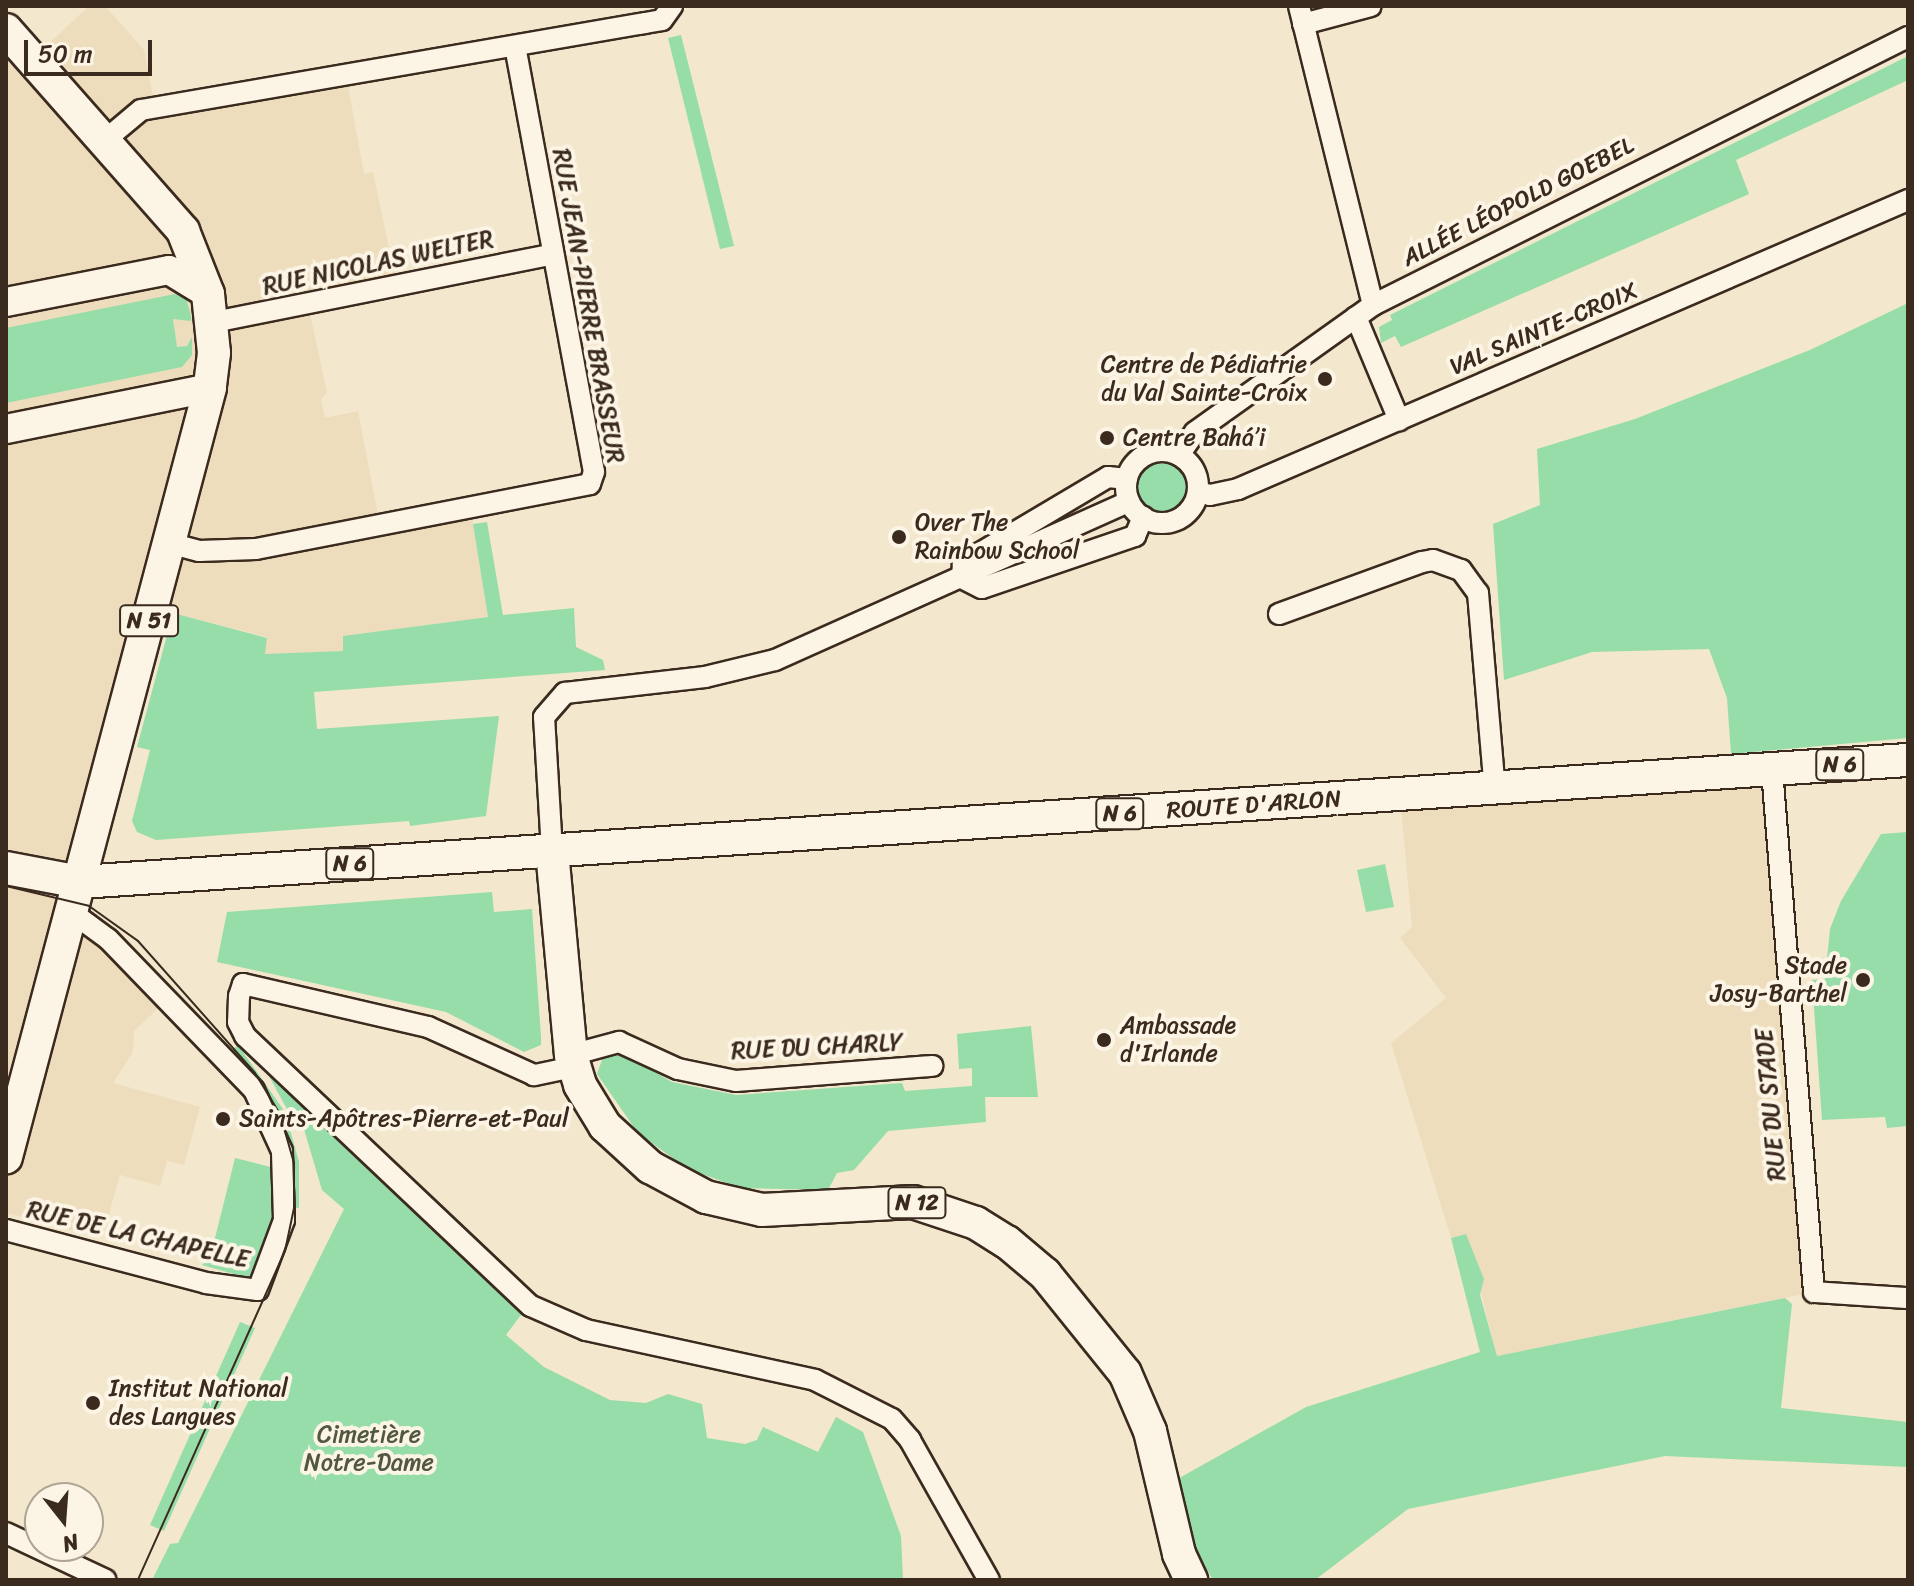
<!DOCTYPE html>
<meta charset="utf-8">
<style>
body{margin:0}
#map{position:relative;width:1914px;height:1586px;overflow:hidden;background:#f3e7cd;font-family:Sriracha,sans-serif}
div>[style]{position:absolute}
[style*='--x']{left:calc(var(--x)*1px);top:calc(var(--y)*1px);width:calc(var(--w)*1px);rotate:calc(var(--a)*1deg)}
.built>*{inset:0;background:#edddbc}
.green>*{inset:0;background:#96ddaa}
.round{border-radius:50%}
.roads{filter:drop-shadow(2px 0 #3b2a1e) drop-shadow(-2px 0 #3b2a1e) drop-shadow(0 2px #3b2a1e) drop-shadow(0 -2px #3b2a1e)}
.minor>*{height:20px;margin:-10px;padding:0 10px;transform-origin:10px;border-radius:10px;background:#fcf5e5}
.minor>.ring{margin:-10px;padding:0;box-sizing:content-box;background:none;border:20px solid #fcf5e5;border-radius:50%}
.secondary>*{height:28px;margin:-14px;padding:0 14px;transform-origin:14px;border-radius:14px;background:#fcf5e5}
.primary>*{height:32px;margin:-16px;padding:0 16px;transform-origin:16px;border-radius:16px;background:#fcf5e5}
.tram>*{height:2px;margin:-1px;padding:0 1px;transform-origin:1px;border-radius:1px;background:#3b2a1e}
.dots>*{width:22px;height:22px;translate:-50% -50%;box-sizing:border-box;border:4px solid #fcf5e5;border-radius:50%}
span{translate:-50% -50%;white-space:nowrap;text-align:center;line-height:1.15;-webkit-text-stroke:8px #fcf5e5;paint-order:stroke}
.shield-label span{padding:2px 6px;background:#fcf5e5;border:2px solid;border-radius:6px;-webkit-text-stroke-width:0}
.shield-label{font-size:22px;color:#3b2a1e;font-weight:700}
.street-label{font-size:24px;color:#3b2a1e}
.poi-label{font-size:24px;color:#3b2a1e}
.right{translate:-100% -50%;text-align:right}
.left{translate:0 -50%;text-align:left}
.park-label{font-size:24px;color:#525741}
.frame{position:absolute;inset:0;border:8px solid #3b2a1e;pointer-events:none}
.north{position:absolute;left:24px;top:1482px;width:80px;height:80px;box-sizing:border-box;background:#fcf5e5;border:2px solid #afa495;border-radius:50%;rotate:163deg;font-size:22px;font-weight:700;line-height:32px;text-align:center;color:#3b2a1e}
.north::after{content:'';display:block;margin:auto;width:28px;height:36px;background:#3b2a1e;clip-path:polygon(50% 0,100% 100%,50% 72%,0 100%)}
.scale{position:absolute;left:24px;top:40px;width:128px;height:36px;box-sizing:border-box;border:4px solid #3b2a1e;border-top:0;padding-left:10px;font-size:24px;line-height:28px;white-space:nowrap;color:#3b2a1e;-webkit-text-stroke:6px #fcf5e5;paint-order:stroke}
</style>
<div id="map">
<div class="built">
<div style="clip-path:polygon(89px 6px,105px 6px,144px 50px,155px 107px,346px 75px,364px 174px,373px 172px,397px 286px,308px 305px,327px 392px,321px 399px,325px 418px,358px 411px,380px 526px,471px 510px,488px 617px,344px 636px,344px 651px,264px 655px,267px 637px,153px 608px,70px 911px,163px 1004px,134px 1031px,133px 1052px,113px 1083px,200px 1107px,184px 1165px,167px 1161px,160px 1186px,120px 1175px,102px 1238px,6px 1213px,6px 31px,32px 59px)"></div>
<div style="clip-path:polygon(1772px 770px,1814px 1292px,1497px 1356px,1466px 1234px,1451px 1238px,1391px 1043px,1446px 998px,1400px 938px,1412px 927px,1400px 796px)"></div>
</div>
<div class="green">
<div style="clip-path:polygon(681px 35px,734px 246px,720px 249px,668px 38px)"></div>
<div style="clip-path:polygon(1908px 56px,1908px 80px,1736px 160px,1749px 194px,1401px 347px,1395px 336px,1381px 343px,1379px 327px,1392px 320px,1390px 315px)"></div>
<div style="clip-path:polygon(175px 294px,186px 298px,191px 316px,191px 321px,173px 319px,177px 347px,187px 346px,192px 337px,192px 355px,182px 367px,6px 403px,6px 328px)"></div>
<div style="clip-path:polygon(1908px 303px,1908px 738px,1731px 754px,1727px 698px,1709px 649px,1592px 652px,1504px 680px,1493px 524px,1540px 505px,1537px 449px,1635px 419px,1810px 350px)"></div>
<div class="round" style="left:1135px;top:462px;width:52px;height:52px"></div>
<div style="clip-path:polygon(487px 522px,503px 615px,574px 608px,576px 647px,603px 660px,605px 670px,314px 692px,317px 729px,499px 716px,486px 816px,410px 826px,409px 821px,156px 840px,137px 832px,132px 821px,150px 750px,137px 747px,173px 613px,267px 638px,265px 654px,343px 651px,343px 636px,488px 617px,473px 524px)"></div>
<div style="clip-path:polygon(1908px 832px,1908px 1126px,1887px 1128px,1885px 1117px,1822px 1120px,1812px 980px,1825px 979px,1830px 929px,1841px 901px,1881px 834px)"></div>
<div style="clip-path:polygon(1385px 864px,1394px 907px,1366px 912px,1357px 870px)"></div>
<div style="clip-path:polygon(492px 892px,494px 912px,532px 909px,541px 1037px,541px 1045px,524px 1052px,446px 1012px,217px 962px,227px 912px)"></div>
<div style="clip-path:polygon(1031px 1026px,1038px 1097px,985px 1097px,986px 1122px,888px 1131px,854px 1170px,837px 1173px,828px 1190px,741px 1188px,688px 1169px,638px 1133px,597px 1074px,603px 1057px,618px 1051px,672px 1082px,736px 1095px,902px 1083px,905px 1091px,972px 1086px,972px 1068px,959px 1069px,957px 1034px)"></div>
<div style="clip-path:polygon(238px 1045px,285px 1112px,299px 1162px,299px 1208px,291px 1207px,291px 1184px,228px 1053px)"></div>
<div style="clip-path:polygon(264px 1067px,526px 1308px,506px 1335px,544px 1367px,610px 1400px,646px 1403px,668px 1394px,702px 1404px,707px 1438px,745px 1444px,757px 1440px,763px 1427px,818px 1452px,836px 1417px,863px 1432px,901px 1536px,903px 1580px,152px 1580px,170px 1544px,178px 1543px,344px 1209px,322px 1190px,303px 1126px,294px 1122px)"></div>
<div style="clip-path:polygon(235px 1158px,278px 1169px,280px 1199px,255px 1280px,202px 1265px,210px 1258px)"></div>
<div style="clip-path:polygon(1466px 1234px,1484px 1279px,1480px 1295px,1497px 1356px,1785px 1298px,1792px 1304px,1781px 1408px,1908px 1422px,1908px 1467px,1665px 1456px,1408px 1509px,1315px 1580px,1213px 1580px,1196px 1552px,1174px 1481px,1306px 1407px,1480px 1352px,1451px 1238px)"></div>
<div style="clip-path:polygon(240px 1322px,255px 1328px,164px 1531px,150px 1525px)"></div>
</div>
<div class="roads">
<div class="minor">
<div style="--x:1299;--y:6;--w:308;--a:76.1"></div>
<div style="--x:1303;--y:24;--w:70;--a:-14.8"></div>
<div style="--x:104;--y:141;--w:48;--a:-40"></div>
<div style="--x:141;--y:110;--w:511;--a:-9.79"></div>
<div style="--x:645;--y:23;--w:17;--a:-10"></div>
<div style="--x:662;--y:20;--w:17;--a:-54"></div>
<div style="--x:1356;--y:317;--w:112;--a:67.3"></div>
<div style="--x:214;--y:322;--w:346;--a:-11.3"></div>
<div class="ring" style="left:1126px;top:451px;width:52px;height:52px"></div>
<div style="--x:1179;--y:455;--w:28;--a:-55"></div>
<div style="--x:1195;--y:432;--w:219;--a:-35.5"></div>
<div style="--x:1373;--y:305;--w:598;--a:-26.61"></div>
<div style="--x:1127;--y:479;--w:19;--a:-174"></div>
<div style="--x:1108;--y:477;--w:169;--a:149.3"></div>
<div style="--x:963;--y:563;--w:15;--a:94"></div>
<div style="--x:962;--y:578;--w:22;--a:27"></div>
<div style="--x:982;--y:588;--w:162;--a:-18.8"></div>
<div style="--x:1135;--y:536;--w:21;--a:-67"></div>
<div style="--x:1198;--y:492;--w:12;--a:14"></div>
<div style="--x:1210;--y:495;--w:29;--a:-12"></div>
<div style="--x:1238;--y:489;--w:730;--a:-23.33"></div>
<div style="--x:169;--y:543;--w:31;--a:15"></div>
<div style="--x:199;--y:551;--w:57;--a:-2"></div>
<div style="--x:256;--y:549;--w:340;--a:-11"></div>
<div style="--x:590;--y:484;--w:13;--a:-72"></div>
<div style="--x:594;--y:472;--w:433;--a:-100.5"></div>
<div style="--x:1279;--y:614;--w:152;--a:-20"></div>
<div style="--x:1422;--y:562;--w:11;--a:-10"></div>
<div style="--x:1433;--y:560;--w:30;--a:20"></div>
<div style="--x:1461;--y:570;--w:29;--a:54"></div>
<div style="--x:1478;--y:593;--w:198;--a:85.1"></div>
<div style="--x:1772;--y:770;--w:524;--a:85.4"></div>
<div style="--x:1814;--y:1292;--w:94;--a:3.7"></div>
<div style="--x:552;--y:851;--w:134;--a:-93.4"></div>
<div style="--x:544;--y:717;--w:32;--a:-49"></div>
<div style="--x:565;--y:693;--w:141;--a:-6.5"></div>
<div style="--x:705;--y:677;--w:72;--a:-13.7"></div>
<div style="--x:775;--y:660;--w:388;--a:-24.1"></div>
<div style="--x:571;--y:1055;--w:50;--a:-15.2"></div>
<div style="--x:619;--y:1042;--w:65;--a:24.6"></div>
<div style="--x:678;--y:1069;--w:59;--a:11.7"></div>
<div style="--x:736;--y:1081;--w:197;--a:-4.4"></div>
<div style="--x:573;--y:1067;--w:40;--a:168"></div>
<div style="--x:534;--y:1075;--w:116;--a:-155.6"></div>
<div style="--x:428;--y:1027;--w:190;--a:-166.9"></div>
<div style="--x:243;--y:984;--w:13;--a:108"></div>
<div style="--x:239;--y:996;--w:26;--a:92"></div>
<div style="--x:238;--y:1022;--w:16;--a:63"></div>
<div style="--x:245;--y:1036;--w:393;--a:43.4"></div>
<div style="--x:531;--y:1306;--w:60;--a:23.6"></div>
<div style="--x:586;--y:1330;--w:234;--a:12.3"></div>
<div style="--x:815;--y:1380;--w:86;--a:26.9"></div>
<div style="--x:892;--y:1419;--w:28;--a:49"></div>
<div style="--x:910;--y:1440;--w:161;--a:60.6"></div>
<div style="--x:6;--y:1230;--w:207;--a:14.8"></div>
<div style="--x:206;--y:1283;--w:52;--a:7.7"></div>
<div style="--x:258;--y:1290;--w:75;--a:-69.6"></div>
<div style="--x:284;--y:1220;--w:69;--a:-91.7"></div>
<div style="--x:282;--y:1151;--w:67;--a:-114.7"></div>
<div style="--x:254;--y:1090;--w:210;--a:-134"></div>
<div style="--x:108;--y:939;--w:47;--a:-143.6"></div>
<div style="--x:6;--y:1533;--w:110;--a:25.2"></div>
</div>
<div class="secondary">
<div style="--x:6;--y:302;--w:166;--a:-11.1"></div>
<div style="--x:169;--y:270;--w:46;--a:31.6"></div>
<div style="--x:6;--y:429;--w:208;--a:-11.4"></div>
</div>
<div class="primary">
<div style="--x:6;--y:30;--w:268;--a:48.6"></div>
<div style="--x:183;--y:231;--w:68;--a:68.4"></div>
<div style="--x:208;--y:294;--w:59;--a:84.2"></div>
<div style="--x:214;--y:353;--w:35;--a:97"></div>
<div style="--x:210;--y:388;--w:796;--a:104.86"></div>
<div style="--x:552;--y:851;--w:205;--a:84.7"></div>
<div style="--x:571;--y:1055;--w:31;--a:73"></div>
<div style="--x:580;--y:1085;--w:48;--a:58.6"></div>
<div style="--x:605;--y:1126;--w:61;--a:42.3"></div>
<div style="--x:650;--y:1167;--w:64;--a:28.2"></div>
<div style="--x:706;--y:1197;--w:57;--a:13.1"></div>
<div style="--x:762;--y:1210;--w:151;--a:-3"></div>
<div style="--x:913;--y:1202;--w:66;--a:18.4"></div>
<div style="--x:976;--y:1223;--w:36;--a:32"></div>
<div style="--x:1007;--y:1242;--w:50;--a:40.1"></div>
<div style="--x:1045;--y:1274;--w:127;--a:51.1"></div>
<div style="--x:1125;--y:1373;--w:63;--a:66.7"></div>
<div style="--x:1150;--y:1431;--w:126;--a:76.7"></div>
<div style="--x:1179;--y:1554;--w:29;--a:65"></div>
<div style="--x:6;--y:868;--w:75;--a:10.7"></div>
<div style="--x:80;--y:882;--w:1832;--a:-3.82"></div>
</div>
</div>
<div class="tram">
<div style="--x:6;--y:886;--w:85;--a:13.5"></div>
<div style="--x:89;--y:906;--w:60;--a:35.5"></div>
<div style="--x:138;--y:941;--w:176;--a:48.4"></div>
<div style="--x:255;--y:1073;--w:48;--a:58.6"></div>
<div style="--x:280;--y:1114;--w:51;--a:74.1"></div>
<div style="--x:294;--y:1163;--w:45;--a:90"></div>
<div style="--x:294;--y:1208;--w:44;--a:101.8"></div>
<div style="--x:285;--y:1251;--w:360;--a:114.1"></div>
</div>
<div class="dots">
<div style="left:1325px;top:379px;background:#3b2a1e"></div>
<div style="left:1107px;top:438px;background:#3b2a1e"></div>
<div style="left:899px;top:537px;background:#3b2a1e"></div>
<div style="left:1863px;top:980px;background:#3b2a1e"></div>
<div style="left:1104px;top:1040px;background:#3b2a1e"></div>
<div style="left:223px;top:1119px;background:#3b2a1e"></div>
<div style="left:93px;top:1403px;background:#3b2a1e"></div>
</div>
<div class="shield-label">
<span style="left:149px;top:621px">N 51</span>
<span style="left:1840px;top:765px">N 6</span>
<span style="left:1120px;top:814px">N 6</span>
<span style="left:350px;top:864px">N 6</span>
<span style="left:917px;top:1203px">N 12</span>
</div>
<div class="street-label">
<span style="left:1518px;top:202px;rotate:-27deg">ALLÉE LÉOPOLD GOEBEL</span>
<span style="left:378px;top:263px;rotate:-12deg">RUE NICOLAS WELTER</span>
<span style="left:588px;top:306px;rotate:80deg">RUE JEAN-PIERRE BRASSEUR</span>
<span style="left:1544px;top:329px;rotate:-23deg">VAL SAINTE-CROIX</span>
<span style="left:1254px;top:805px;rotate:-4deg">ROUTE D'ARLON</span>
<span style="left:817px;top:1047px;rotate:-3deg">RUE DU CHARLY</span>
<span style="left:1771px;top:1105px;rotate:-95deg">RUE DU STADE</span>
<span style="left:138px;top:1235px;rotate:13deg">RUE DE LA CHAPELLE</span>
</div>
<div class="poi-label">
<span class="right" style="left:1307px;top:379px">Centre de Pédiatrie<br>du Val Sainte-Croix</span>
<span class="left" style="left:1123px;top:438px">Centre Bahá’i</span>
<span class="left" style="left:915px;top:537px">Over The<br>Rainbow School</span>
<span class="right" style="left:1847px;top:980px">Stade<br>Josy-Barthel</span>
<span class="left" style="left:1120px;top:1040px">Ambassade<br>d'Irlande</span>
<span class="left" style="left:239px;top:1119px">Saints-Apôtres-Pierre-et-Paul</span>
<span class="left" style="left:109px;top:1403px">Institut National<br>des Langues</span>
</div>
<div class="park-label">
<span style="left:369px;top:1449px">Cimetière<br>Notre-Dame</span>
</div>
<div class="frame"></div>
<div class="north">N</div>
<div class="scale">50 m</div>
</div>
